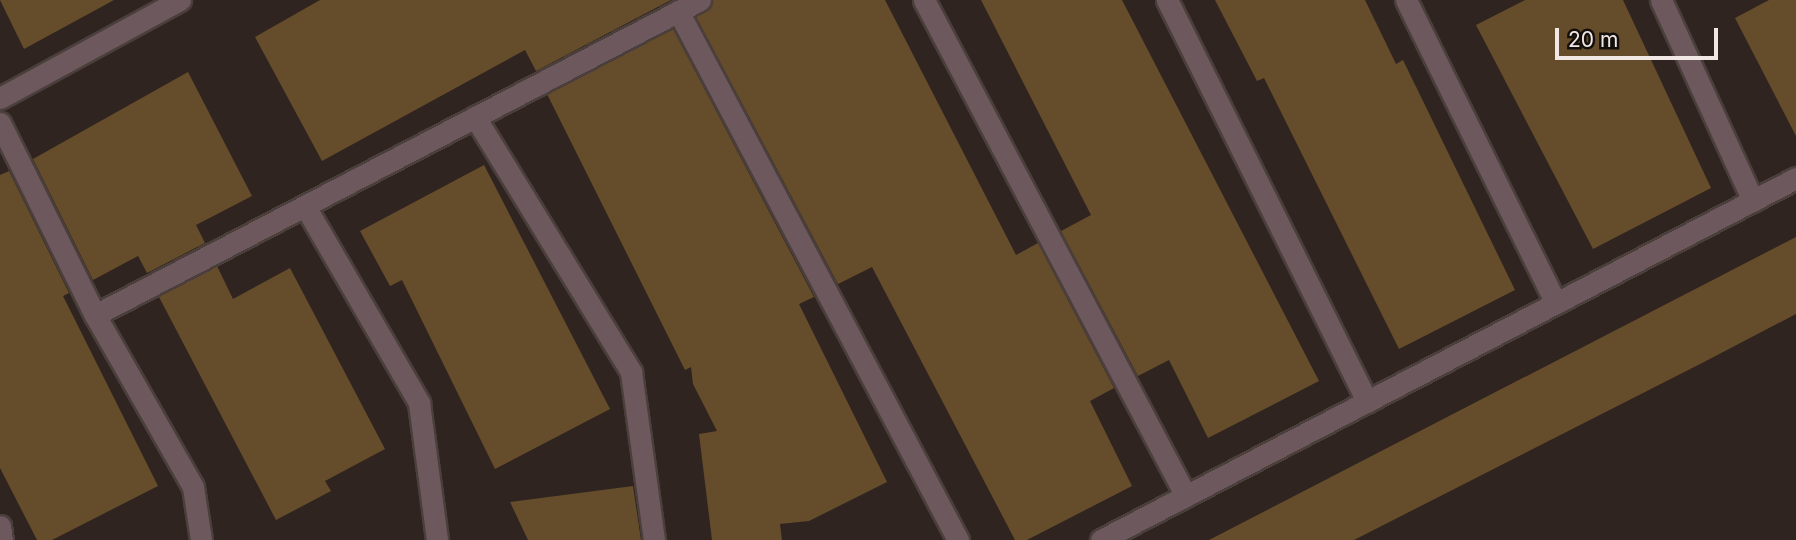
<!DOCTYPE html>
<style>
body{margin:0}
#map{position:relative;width:1796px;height:540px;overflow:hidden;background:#302420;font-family:Inter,sans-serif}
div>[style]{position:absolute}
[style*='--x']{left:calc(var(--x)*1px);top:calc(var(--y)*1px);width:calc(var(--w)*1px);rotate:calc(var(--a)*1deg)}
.building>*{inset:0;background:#654c2b}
.roads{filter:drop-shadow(2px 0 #4b3f3c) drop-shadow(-2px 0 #4b3f3c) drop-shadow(0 2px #4b3f3c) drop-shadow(0 -2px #4b3f3c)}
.minor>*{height:21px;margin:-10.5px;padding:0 10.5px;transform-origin:10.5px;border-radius:10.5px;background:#6d595d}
span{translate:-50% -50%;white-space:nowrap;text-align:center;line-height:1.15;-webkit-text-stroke:7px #140f0d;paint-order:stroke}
.scale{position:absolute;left:1555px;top:28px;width:163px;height:32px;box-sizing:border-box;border:4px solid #f1e8e6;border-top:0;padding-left:9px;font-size:21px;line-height:24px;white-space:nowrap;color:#f1e8e6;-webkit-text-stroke:5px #140f0d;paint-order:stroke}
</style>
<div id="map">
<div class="building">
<div style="clip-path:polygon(0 0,114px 0,24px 49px)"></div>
<div style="clip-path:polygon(320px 0,671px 0,536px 71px,525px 50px,322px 161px,255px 37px)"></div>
<div style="clip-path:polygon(713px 0,885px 0,1016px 255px,1038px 243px,1114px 388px,1090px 401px,1132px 486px,1027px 540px,1015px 540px,872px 267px,838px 284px,696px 17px)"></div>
<div style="clip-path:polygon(981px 0,1122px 0,1319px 381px,1208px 438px,1169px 360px,1138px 376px,1061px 231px,1091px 215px)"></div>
<div style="clip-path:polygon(1215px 0,1365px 0,1396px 64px,1403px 60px,1515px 290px,1399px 349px,1264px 78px,1257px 81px)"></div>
<div style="clip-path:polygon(1525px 0,1623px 0,1711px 188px,1593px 249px,1476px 25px)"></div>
<div style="clip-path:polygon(1769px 0,1796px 0,1796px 136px,1735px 18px)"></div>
<div style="clip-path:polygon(673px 29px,814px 297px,799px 304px,887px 482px,809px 521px,780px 524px,782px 540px,712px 540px,699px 434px,717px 431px,693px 384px,691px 367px,685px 370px,547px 94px)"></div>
<div style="clip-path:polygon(188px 72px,252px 196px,196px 225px,205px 243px,147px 273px,138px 256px,93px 280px,33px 159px)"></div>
<div style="clip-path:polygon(484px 165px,610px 409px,495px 469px,402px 280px,390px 286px,360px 231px)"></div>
<div style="clip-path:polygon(9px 171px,69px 293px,63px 296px,158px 486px,52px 540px,37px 540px,0 468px,0 175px)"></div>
<div style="clip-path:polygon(1796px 237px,1796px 314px,1704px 362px,1354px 540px,1209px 540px)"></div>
<div style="clip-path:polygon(217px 266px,233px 299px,290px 268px,385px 449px,325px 481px,331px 491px,276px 520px,159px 297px)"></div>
<div style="clip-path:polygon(633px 486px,641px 540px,528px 540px,510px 502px)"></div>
</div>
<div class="roads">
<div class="minor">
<div style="--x:924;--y:0;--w:561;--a:62.16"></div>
<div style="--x:1167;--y:0;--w:449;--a:63.5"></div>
<div style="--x:1406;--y:0;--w:338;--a:63.7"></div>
<div style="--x:1661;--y:0;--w:221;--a:65.4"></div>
<div style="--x:678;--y:11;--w:599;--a:62.11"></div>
<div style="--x:0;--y:98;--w:205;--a:-28.6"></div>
<div style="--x:475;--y:117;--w:299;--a:58.5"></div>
<div style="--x:631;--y:372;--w:170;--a:82.2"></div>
<div style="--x:0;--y:123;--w:214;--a:63.7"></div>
<div style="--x:95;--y:315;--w:198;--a:60.3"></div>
<div style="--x:193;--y:487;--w:54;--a:81.4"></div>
<div style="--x:305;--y:206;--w:228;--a:59.9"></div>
<div style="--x:419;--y:403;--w:138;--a:82.5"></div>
<div style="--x:95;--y:315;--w:682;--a:-27.5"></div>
<div style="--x:0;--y:526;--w:14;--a:82"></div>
<div style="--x:1101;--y:540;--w:784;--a:-27.51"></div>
</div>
</div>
<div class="scale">20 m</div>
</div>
